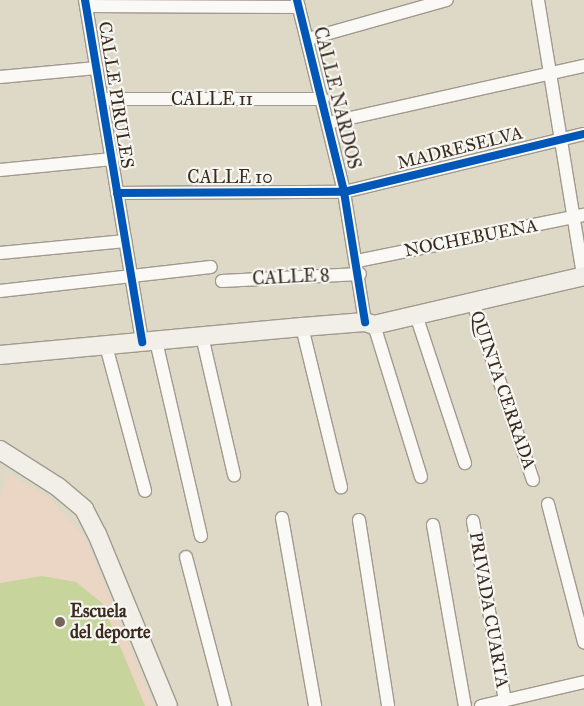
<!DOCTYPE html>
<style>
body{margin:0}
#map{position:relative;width:584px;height:706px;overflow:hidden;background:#ded9c6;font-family:"IM FELL Great Primer",serif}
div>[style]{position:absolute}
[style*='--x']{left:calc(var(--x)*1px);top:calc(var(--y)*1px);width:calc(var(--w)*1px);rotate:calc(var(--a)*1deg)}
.built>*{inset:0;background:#ebd5c5}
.green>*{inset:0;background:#c7d59c}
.roads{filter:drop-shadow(1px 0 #a09a8e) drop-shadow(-1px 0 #a09a8e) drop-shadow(0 1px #a09a8e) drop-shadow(0 -1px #a09a8e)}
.minor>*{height:12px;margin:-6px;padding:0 6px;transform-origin:6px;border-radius:6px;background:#faf9f6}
.secondary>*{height:18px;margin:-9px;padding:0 9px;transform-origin:9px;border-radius:9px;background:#f2efe8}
.cycleway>*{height:8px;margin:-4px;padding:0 4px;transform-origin:4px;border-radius:4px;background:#0057b8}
.dots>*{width:14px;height:14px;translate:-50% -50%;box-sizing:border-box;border:2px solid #f6f6f2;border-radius:50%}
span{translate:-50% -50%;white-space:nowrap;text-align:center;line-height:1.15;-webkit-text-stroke:4.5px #f6f6f2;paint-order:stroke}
.street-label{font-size:18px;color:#3b2a1e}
.poi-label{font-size:18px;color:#3b2a1e;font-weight:700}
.left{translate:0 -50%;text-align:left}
</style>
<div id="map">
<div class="built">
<div style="clip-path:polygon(7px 473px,50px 499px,85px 538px,154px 706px,0 706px,0 501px)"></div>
</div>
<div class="green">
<div style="clip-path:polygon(42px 576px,76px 582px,102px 603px,145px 706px,0 706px,0 583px)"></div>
</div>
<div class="roads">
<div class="minor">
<div style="--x:85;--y:0;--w:347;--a:80.5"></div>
<div style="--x:297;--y:0;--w:198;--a:76.2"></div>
<div style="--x:344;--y:192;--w:132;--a:80.8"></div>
<div style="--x:538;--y:0;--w:280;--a:80.7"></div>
<div style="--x:87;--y:6;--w:212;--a:0.3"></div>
<div style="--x:308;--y:39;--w:144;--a:-15.7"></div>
<div style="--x:0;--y:77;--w:97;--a:-5.3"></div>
<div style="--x:102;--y:99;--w:221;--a:0"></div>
<div style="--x:328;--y:123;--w:262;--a:-12.6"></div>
<div style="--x:0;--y:170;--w:113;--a:-5.6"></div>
<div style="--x:117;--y:193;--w:227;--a:-0.3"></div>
<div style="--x:344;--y:192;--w:247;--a:-13.6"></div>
<div style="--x:0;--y:253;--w:126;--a:-5.5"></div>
<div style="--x:357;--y:261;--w:232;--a:-11.5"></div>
<div style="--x:222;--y:281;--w:138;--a:-2.9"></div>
<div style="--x:0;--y:291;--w:212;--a:-6.5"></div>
<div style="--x:472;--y:300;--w:190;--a:71.3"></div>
<div style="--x:416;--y:315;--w:156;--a:71.7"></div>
<div style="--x:374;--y:325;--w:159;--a:72.8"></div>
<div style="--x:302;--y:327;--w:165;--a:76.3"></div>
<div style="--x:202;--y:336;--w:143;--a:77"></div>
<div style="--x:156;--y:341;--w:200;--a:77"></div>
<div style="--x:106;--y:346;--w:150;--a:74.9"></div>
<div style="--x:548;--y:504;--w:143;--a:75.4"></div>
<div style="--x:282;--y:518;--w:191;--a:80"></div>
<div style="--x:359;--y:520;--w:188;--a:81.1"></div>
<div style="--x:473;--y:521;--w:182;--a:79.9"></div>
<div style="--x:433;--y:525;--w:184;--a:80"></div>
<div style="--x:186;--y:557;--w:154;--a:75.3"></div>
<div style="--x:481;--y:706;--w:106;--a:-13.1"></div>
</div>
<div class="secondary">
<div style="--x:0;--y:355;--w:303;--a:-5.3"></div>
<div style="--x:302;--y:327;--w:63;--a:-4.5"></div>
<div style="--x:365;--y:322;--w:9;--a:18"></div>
<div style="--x:374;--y:325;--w:216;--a:-13.1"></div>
<div style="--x:0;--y:450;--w:69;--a:32.5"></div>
<div style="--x:58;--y:487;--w:34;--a:40"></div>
<div style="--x:84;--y:509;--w:28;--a:63"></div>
<div style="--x:97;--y:534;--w:186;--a:67.6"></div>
</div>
</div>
<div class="cycleway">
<div style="--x:85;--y:0;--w:347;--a:80.5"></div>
<div style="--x:297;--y:0;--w:198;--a:76.2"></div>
<div style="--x:344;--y:192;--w:132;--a:80.8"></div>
<div style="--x:117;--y:193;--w:227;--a:-0.3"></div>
<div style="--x:344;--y:192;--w:247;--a:-13.6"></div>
</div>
<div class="dots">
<div style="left:60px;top:622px;background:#746759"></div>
</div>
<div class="street-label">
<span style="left:116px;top:95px;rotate:81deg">CALLE PIRULES</span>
<span style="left:337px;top:98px;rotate:76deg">CALLE NARDOS</span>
<span style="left:212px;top:99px">CALLE 11</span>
<span style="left:460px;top:148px;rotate:-14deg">MADRESELVA</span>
<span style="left:230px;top:177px">CALLE 10</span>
<span style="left:471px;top:238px;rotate:-11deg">NOCHEBUENA</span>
<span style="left:291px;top:277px;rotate:-3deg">CALLE 8</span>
<span style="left:503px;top:390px;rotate:71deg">QUINTA CERRADA</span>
<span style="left:489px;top:610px;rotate:80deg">PRIVADA CUARTA</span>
</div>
<div class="poi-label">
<span class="left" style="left:70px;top:622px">Escuela<br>del deporte</span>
</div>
</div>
